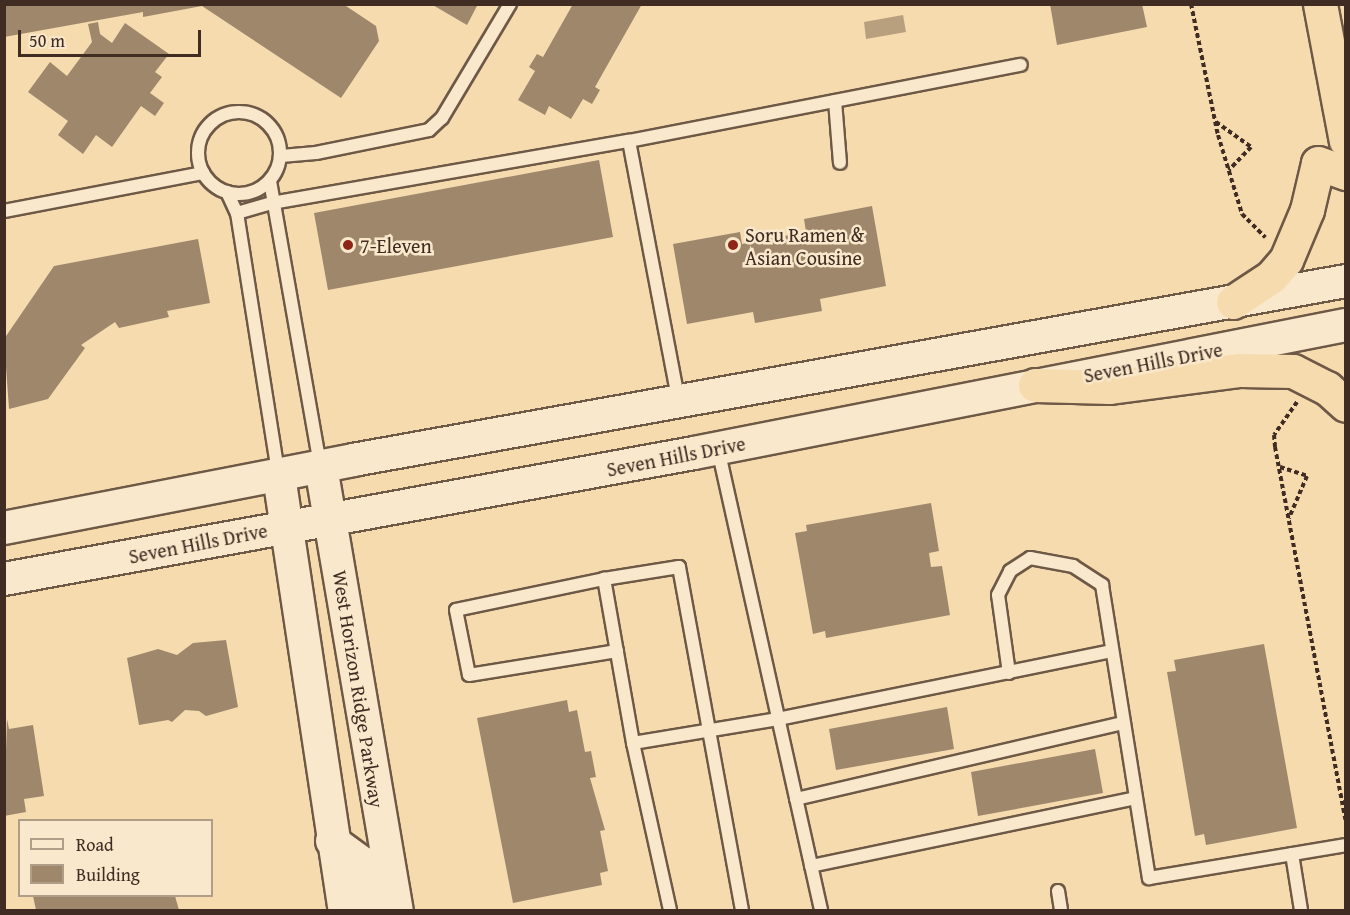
<!DOCTYPE html>
<style>
body{margin:0}
#map{position:relative;width:1350px;height:915px;overflow:hidden;background:#f6dbaf;font-family:"Gentium Book Plus",serif}
div>[style]{position:absolute}
[style*='--x']{left:calc(var(--x)*1px);top:calc(var(--y)*1px);width:calc(var(--w)*1px);rotate:calc(var(--a)*1deg)}
.water>*{inset:0;background:#b8a07f}
.building>*{inset:0;background:#9f876c}
.path>*{height:4px;margin-top:-2px;transform-origin:0;background:repeating-linear-gradient(90deg,#402c23 0 4.5px,transparent 0 7.5px)}
.roads{filter:drop-shadow(2px 0 #6e5846) drop-shadow(-2px 0 #6e5846) drop-shadow(0 2px #6e5846) drop-shadow(0 -2px #6e5846)}
.service>*{height:12px;margin:-6px;padding:0 6px;transform-origin:6px;border-radius:6px;background:#f9e8cb}
.service>.ring{margin:-6px;padding:0;box-sizing:content-box;background:none;border:12px solid #f9e8cb;border-radius:50%}
.secondary>*{height:32px;margin:-16px;padding:0 16px;transform-origin:16px;border-radius:16px;background:#f9e8cb}
.trunk>*{height:33px;margin:-16.5px;padding:0 16.5px;transform-origin:16.5px;border-radius:16.5px;background:#f6dbaf}
.dots>*{width:16px;height:16px;translate:-50% -50%;box-sizing:border-box;border:3px solid #f9e8cb;border-radius:50%}
span{translate:-50% -50%;white-space:nowrap;text-align:center;line-height:1.15;-webkit-text-stroke:5px #f9e8cb;paint-order:stroke}
.poi-label{font-size:20px;color:#402c23}
.left{translate:0 -50%;text-align:left}
.street-label{font-size:20px;color:#402c23}
.frame{position:absolute;inset:0;border:6px solid #402c23;pointer-events:none}
.legend{position:absolute;left:18px;top:819px;width:195px;height:78px;box-sizing:border-box;background:#f9e8cb;border:2px solid #af9d88;margin:0;padding:8px 10px;list-style:none;font-size:18px;color:#402c23}
.legend li{display:flex;align-items:center;gap:12px;height:30px}
.legend b{width:30px;border:2px solid #af9d88}
.scale{position:absolute;left:18px;top:30px;width:183px;height:27px;box-sizing:border-box;border:3px solid #402c23;border-top:0;padding-left:8px;font-size:18px;line-height:21px;white-space:nowrap;color:#402c23;-webkit-text-stroke:4px #f9e8cb;paint-order:stroke}
</style>
<div id="map">
<div class="water">
<div style="clip-path:polygon(903px 15px,906px 32px,866px 39px,864px 22px)"></div>
</div>
<div class="building">
<div style="clip-path:polygon(4px 4px,343px 4px,376px 26px,379px 41px,341px 98px,202px 6px,143px 17px,143px 12px,4px 37px)"></div>
<div style="clip-path:polygon(431px 4px,478px 4px,467px 25px)"></div>
<div style="clip-path:polygon(573px 4px,642px 4px,595px 87px,600px 90px,592px 104px,583px 99px,571px 119px,549px 106px,545px 115px,518px 100px,535px 71px,529px 67px,537px 54px,543px 57px)"></div>
<div style="clip-path:polygon(1050px 4px,1142px 4px,1147px 27px,1057px 45px)"></div>
<div style="clip-path:polygon(98px 22px,100px 34px,112px 43px,125px 23px,169px 54px,155px 72px,162px 77px,150px 93px,164px 103px,155px 116px,141px 106px,112px 147px,96px 135px,83px 154px,58px 135px,68px 121px,28px 92px,50px 62px,67px 76px,92px 42px,88px 24px)"></div>
<div style="clip-path:polygon(599px 160px,613px 237px,328px 290px,314px 213px)"></div>
<div style="clip-path:polygon(872px 206px,886px 286px,820px 299px,822px 311px,755px 323px,753px 312px,687px 324px,673px 244px,740px 232px,742px 244px,806px 232px,804px 219px)"></div>
<div style="clip-path:polygon(198px 239px,210px 303px,167px 311px,169px 317px,119px 328px,115px 322px,81px 345px,85px 348px,48px 399px,9px 409px,4px 339px,54px 266px)"></div>
<div style="clip-path:polygon(931px 503px,939px 551px,929px 553px,931px 567px,942px 566px,950px 615px,826px 638px,825px 631px,813px 634px,795px 533px,807px 531px,806px 525px)"></div>
<div style="clip-path:polygon(226px 640px,238px 707px,206px 716px,199px 711px,185px 710px,172px 722px,168px 720px,139px 725px,127px 658px,158px 649px,177px 655px,193px 643px)"></div>
<div style="clip-path:polygon(1264px 644px,1297px 828px,1206px 845px,1204px 834px,1195px 836px,1167px 672px,1176px 671px,1174px 660px)"></div>
<div style="clip-path:polygon(567px 700px,569px 712px,577px 710px,585px 752px,591px 751px,596px 777px,590px 778px,605px 830px,600px 831px,608px 871px,600px 873px,602px 885px,513px 903px,477px 718px)"></div>
<div style="clip-path:polygon(947px 707px,954px 749px,836px 770px,829px 729px)"></div>
<div style="clip-path:polygon(7px 719px,9px 729px,33px 725px,44px 796px,24px 799px,26px 812px,4px 816px)"></div>
<div style="clip-path:polygon(1095px 749px,1103px 793px,978px 816px,971px 772px)"></div>
<div style="clip-path:polygon(33px 896px,175px 896px,179px 910px,36px 910px)"></div>
</div>
<div class="path">
<div style="--x:1191;--y:4;--w:134;--a:78.4"></div>
<div style="--x:1218;--y:135;--w:83;--a:73.1"></div>
<div style="--x:1242;--y:214;--w:33;--a:45"></div>
<div style="--x:1216;--y:122;--w:43;--a:35.5"></div>
<div style="--x:1251;--y:147;--w:32;--a:134"></div>
<div style="--x:1297;--y:402;--w:40;--a:124.9"></div>
<div style="--x:1274;--y:435;--w:12;--a:85"></div>
<div style="--x:1275;--y:447;--w:383;--a:79.3"></div>
<div style="--x:1280;--y:467;--w:28;--a:18"></div>
<div style="--x:1307;--y:476;--w:46;--a:113.2"></div>
</div>
<div class="roads">
<div class="service">
<div style="--x:835;--y:101;--w:62;--a:85.4"></div>
<div class="ring" style="left:198px;top:112px;width:70px;height:70px"></div>
<div style="--x:629;--y:141;--w:263;--a:79.2"></div>
<div style="--x:281;--y:156;--w:35;--a:-5"></div>
<div style="--x:316;--y:153;--w:115;--a:-11.5"></div>
<div style="--x:429;--y:130;--w:18;--a:-43"></div>
<div style="--x:442;--y:118;--w:133;--a:-59.2"></div>
<div style="--x:270;--y:181;--w:289;--a:80"></div>
<div style="--x:227;--y:192;--w:23;--a:65"></div>
<div style="--x:237;--y:213;--w:263;--a:81"></div>
<div style="--x:4;--y:211;--w:203;--a:-10.8"></div>
<div style="--x:237;--y:213;--w:36;--a:-16"></div>
<div style="--x:272;--y:203;--w:362;--a:-9.9"></div>
<div style="--x:629;--y:141;--w:399;--a:-11"></div>
<div style="--x:718;--y:449;--w:472;--a:77.4"></div>
<div style="--x:604;--y:579;--w:151;--a:168.2"></div>
<div style="--x:456;--y:610;--w:66;--a:78.7"></div>
<div style="--x:469;--y:675;--w:150;--a:-9.2"></div>
<div style="--x:1009;--y:673;--w:79;--a:-98"></div>
<div style="--x:998;--y:595;--w:27;--a:-63"></div>
<div style="--x:1010;--y:571;--w:24;--a:-33"></div>
<div style="--x:1030;--y:558;--w:44;--a:10.5"></div>
<div style="--x:1073;--y:566;--w:35;--a:33"></div>
<div style="--x:1102;--y:585;--w:297;--a:80.9"></div>
<div style="--x:1149;--y:878;--w:200;--a:-9.5"></div>
<div style="--x:633;--y:743;--w:167;--a:-100"></div>
<div style="--x:604;--y:579;--w:76;--a:-9.1"></div>
<div style="--x:679;--y:567;--w:349;--a:79.6"></div>
<div style="--x:796;--y:799;--w:335;--a:-13.1"></div>
<div style="--x:1292;--y:854;--w:57;--a:80.9"></div>
<div style="--x:811;--y:866;--w:329;--a:-11.8"></div>
<div style="--x:1058;--y:891;--w:19;--a:81"></div>
<div style="--x:670;--y:910;--w:171;--a:-102.5"></div>
<div style="--x:633;--y:743;--w:147;--a:-9.4"></div>
<div style="--x:778;--y:719;--w:340;--a:-11.5"></div>
</div>
<div class="secondary">
<div style="--x:321;--y:467;--w:449;--a:80.3"></div>
<div style="--x:279;--y:476;--w:439;--a:81.4"></div>
<div style="--x:4;--y:528;--w:356;--a:-11"></div>
<div style="--x:353;--y:460;--w:1009;--a:-10.22"></div>
<div style="--x:4;--y:579;--w:701;--a:-10.35"></div>
<div style="--x:694;--y:453;--w:664;--a:-11.11"></div>
<div style="--x:332;--y:841;--w:36;--a:36"></div>
<div style="--x:361;--y:862;--w:49;--a:78.2"></div>
</div>
<div class="trunk">
<div style="--x:1320;--y:4;--w:139;--a:79.3"></div>
<div style="--x:1233;--y:302;--w:45;--a:-33.3"></div>
<div style="--x:1271;--y:277;--w:23;--a:-49"></div>
<div style="--x:1286;--y:260;--w:54;--a:-67.2"></div>
<div style="--x:1307;--y:210;--w:48;--a:-76.8"></div>
<div style="--x:1318;--y:163;--w:30;--a:20"></div>
<div style="--x:1035;--y:385;--w:75;--a:1.5"></div>
<div style="--x:1110;--y:387;--w:131;--a:-7.5"></div>
<div style="--x:1240;--y:370;--w:53;--a:1.1"></div>
<div style="--x:1293;--y:371;--w:38;--a:27"></div>
<div style="--x:1327;--y:388;--w:25;--a:42"></div>
</div>
</div>
<div class="dots">
<div style="left:348px;top:245px;background:#8f2418"></div>
<div style="left:733px;top:245px;background:#8f2418"></div>
</div>
<div class="poi-label">
<span class="left" style="left:745px;top:246px">Soru Ramen &amp;<br>Asian Cousine</span>
<span class="left" style="left:360px;top:245px">7-Eleven</span>
</div>
<div class="street-label">
<span style="left:1153px;top:362px;rotate:-11deg">Seven Hills Drive</span>
<span style="left:676px;top:456px;rotate:-11deg">Seven Hills Drive</span>
<span style="left:198px;top:543px;rotate:-11deg">Seven Hills Drive</span>
<span style="left:359px;top:689px;rotate:81deg">West Horizon Ridge Parkway</span>
</div>
<div class="frame"></div>
<ul class="legend">
<li><b style="height:8px;background:#f9e8cb"></b>Road</li>
<li><b style="height:16px;background:#9f876c"></b>Building</li>
</ul>
<div class="scale">50 m</div>
</div>
